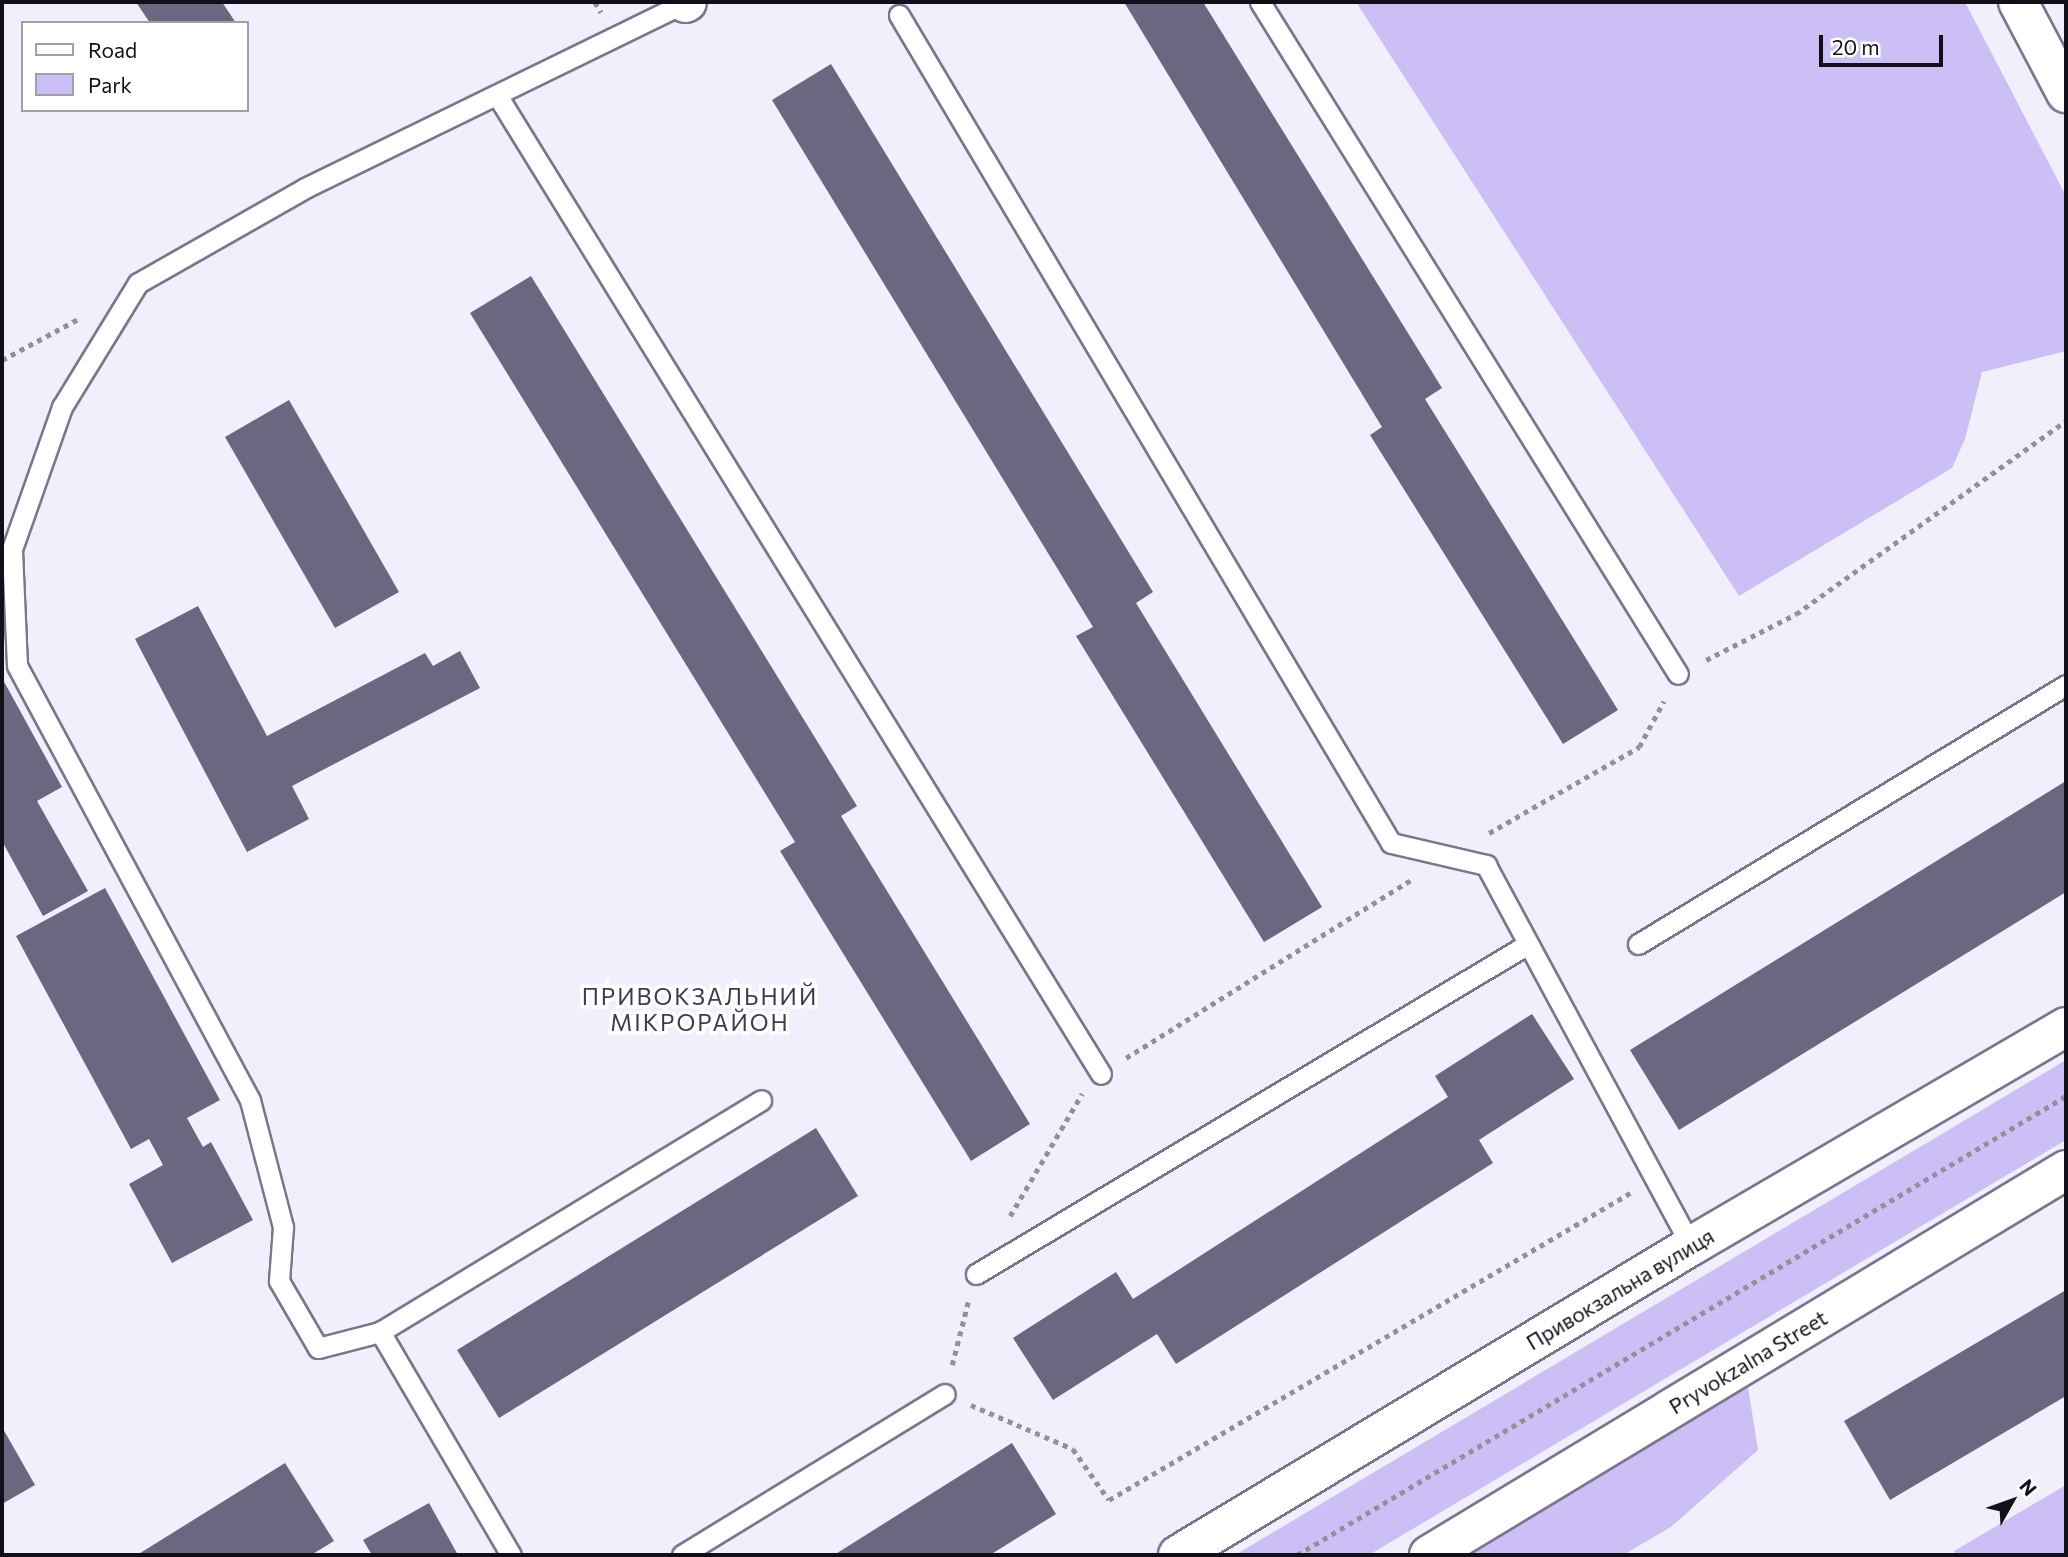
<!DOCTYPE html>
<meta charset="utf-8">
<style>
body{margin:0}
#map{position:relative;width:2068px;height:1557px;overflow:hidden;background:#f1effb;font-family:Commissioner,sans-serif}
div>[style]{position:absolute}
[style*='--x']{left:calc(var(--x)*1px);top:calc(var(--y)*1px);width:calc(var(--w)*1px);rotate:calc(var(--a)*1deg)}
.green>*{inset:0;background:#ccbff6}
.building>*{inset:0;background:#6c6681}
.path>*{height:4.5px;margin-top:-2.25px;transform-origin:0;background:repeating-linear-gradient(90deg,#92909b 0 5px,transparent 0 10px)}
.roads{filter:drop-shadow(2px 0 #7b7590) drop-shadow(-2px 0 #7b7590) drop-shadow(0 2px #7b7590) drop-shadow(0 -2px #7b7590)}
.service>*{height:19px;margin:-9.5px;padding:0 9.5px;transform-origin:9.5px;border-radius:9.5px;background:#fff}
.minor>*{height:37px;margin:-18.5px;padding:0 18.5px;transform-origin:18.5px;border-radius:18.5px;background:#fff}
.tertiary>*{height:38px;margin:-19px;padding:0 19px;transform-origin:19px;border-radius:19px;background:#fff}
.primary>*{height:38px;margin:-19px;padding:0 19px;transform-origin:19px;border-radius:19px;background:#fff}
span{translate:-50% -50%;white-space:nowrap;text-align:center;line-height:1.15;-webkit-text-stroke:7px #fff;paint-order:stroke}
.street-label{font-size:21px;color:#110f19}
.neighbourhood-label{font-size:23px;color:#3f3952;letter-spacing:2px}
.frame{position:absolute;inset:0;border:4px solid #110f19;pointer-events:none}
.legend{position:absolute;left:21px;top:21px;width:228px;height:91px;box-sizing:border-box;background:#fff;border:2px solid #a09fa3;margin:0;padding:9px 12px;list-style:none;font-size:21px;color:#110f19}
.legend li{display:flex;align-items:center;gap:14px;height:35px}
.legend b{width:35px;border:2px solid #a09fa3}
.north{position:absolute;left:1977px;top:1466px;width:70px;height:70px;-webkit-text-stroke:5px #fff;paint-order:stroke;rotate:50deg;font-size:19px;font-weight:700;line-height:28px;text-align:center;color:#110f19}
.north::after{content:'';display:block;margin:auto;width:24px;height:32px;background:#110f19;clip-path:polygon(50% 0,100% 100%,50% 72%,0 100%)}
.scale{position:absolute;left:1819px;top:35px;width:124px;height:32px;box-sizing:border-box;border:4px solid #110f19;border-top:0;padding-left:9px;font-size:21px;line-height:24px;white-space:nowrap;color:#110f19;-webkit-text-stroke:5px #fff;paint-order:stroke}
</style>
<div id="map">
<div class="green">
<div style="clip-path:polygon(1356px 2px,1965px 2px,2066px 196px,2066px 351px,1982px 372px,1965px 439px,1952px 468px,1739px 596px)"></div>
<div style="clip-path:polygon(2066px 1060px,2066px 1140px,1369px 1555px,1235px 1555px)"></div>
<div style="clip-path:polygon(1747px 1381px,1758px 1450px,1671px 1527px,1623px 1555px,1469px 1555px)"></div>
<div style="clip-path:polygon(2066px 1485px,2066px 1555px,1956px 1555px,1954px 1551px)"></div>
</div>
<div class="building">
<div style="clip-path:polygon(136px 2px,222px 2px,236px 23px,150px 23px)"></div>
<div style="clip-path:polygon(1124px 2px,1203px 2px,1442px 388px,1425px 399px,1618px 710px,1563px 744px,1370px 435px,1382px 427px)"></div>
<div style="clip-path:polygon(831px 64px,1153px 592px,1136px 603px,1322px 907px,1264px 942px,1076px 636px,1093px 627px,772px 100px)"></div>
<div style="clip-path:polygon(531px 276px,857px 806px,841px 816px,1030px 1124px,971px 1161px,780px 851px,795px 842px,470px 313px)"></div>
<div style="clip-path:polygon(289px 400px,399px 592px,335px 628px,225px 437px)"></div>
<div style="clip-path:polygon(198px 606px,267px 736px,425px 653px,433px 666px,460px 651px,480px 688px,292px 786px,309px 819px,247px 852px,135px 639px)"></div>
<div style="clip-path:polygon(2px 678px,62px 787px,37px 801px,88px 891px,43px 916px,2px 841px)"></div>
<div style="clip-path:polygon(2066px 781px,2066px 892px,1679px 1130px,1630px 1050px)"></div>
<div style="clip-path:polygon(105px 888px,220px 1100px,187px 1118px,203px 1147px,211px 1142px,253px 1220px,172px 1263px,129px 1184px,163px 1165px,149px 1139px,131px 1149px,16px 936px)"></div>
<div style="clip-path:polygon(1532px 1014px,1574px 1079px,1479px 1140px,1493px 1163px,1176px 1364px,1157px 1334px,1053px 1400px,1013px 1338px,1116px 1272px,1133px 1299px,1448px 1097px,1435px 1076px)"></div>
<div style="clip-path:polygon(816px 1128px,858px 1196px,499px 1418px,457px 1350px)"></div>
<div style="clip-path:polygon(2066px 1290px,2066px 1396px,1890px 1500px,1844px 1421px)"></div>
<div style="clip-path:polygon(2px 1427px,35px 1485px,2px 1504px)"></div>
<div style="clip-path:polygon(1012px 1443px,1056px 1514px,990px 1555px,834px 1555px)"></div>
<div style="clip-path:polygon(285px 1463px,334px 1541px,311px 1555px,137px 1555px)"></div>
<div style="clip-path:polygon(429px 1503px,458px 1555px,372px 1555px,363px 1540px)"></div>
</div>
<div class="path">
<div style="--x:595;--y:2;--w:12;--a:59"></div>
<div style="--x:2;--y:360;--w:86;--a:-28.3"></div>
<div style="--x:1706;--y:660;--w:101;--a:-27.1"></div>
<div style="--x:1796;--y:614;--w:332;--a:-35.6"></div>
<div style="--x:1489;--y:833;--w:173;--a:-29.8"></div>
<div style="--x:1639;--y:747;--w:52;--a:-61.5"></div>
<div style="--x:1126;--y:1058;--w:337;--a:-32"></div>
<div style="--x:1010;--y:1216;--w:142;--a:-59.5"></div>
<div style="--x:952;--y:1365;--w:65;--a:-75.7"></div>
<div style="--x:971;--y:1405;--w:111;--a:23.3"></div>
<div style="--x:1073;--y:1449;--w:62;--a:54.8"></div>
<div style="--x:1109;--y:1500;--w:605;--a:-30.51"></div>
<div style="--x:1297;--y:1555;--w:896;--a:-30.83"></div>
</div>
<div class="roads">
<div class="service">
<div style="--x:1260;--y:2;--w:791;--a:58.12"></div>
<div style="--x:899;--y:15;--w:963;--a:59.28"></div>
<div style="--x:1391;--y:843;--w:98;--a:13"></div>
<div style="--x:1486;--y:865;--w:433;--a:61.7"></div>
<div style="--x:497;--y:95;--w:1150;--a:58.33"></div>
<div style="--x:1638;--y:944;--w:500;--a:-31.18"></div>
<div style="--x:976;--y:1274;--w:643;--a:-30.87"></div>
<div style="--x:380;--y:1332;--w:446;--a:-31.3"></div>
<div style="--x:511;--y:1555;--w:259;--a:-120.4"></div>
<div style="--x:380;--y:1332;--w:64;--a:165.5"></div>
<div style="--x:318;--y:1348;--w:78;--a:-120.2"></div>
<div style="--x:279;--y:1281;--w:54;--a:-85.8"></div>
<div style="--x:283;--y:1227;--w:131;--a:-104.6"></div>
<div style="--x:250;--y:1100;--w:493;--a:-118.2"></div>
<div style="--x:17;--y:665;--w:116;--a:-92.5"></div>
<div style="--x:12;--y:549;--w:151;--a:-70.6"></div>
<div style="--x:62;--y:407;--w:145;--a:-58.5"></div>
<div style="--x:138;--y:283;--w:192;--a:-29.6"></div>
<div style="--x:305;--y:188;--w:423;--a:-26"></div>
<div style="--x:682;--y:1555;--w:308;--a:-31.5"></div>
</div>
<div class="minor">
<div style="--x:685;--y:3;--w:2;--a:-27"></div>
</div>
<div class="tertiary">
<div style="--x:1178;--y:1555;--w:599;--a:-31.06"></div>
<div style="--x:1691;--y:1246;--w:434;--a:-30.3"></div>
<div style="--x:1429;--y:1555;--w:744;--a:-31.15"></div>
</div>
<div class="primary">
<div style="--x:2018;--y:2;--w:103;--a:62.2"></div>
</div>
</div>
<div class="street-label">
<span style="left:1620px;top:1289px;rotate:-31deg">Привокзальна вулиця</span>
<span style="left:1748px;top:1362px;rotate:-31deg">Pryvokzalna Street</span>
</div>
<div class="neighbourhood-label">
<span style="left:700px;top:1009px">ПРИВОКЗАЛЬНИЙ<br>МІКРОРАЙОН</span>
</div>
<div class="frame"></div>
<ul class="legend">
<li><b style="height:9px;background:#fff"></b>Road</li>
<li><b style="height:19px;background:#ccbff6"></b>Park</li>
</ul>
<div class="north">N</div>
<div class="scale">20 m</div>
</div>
